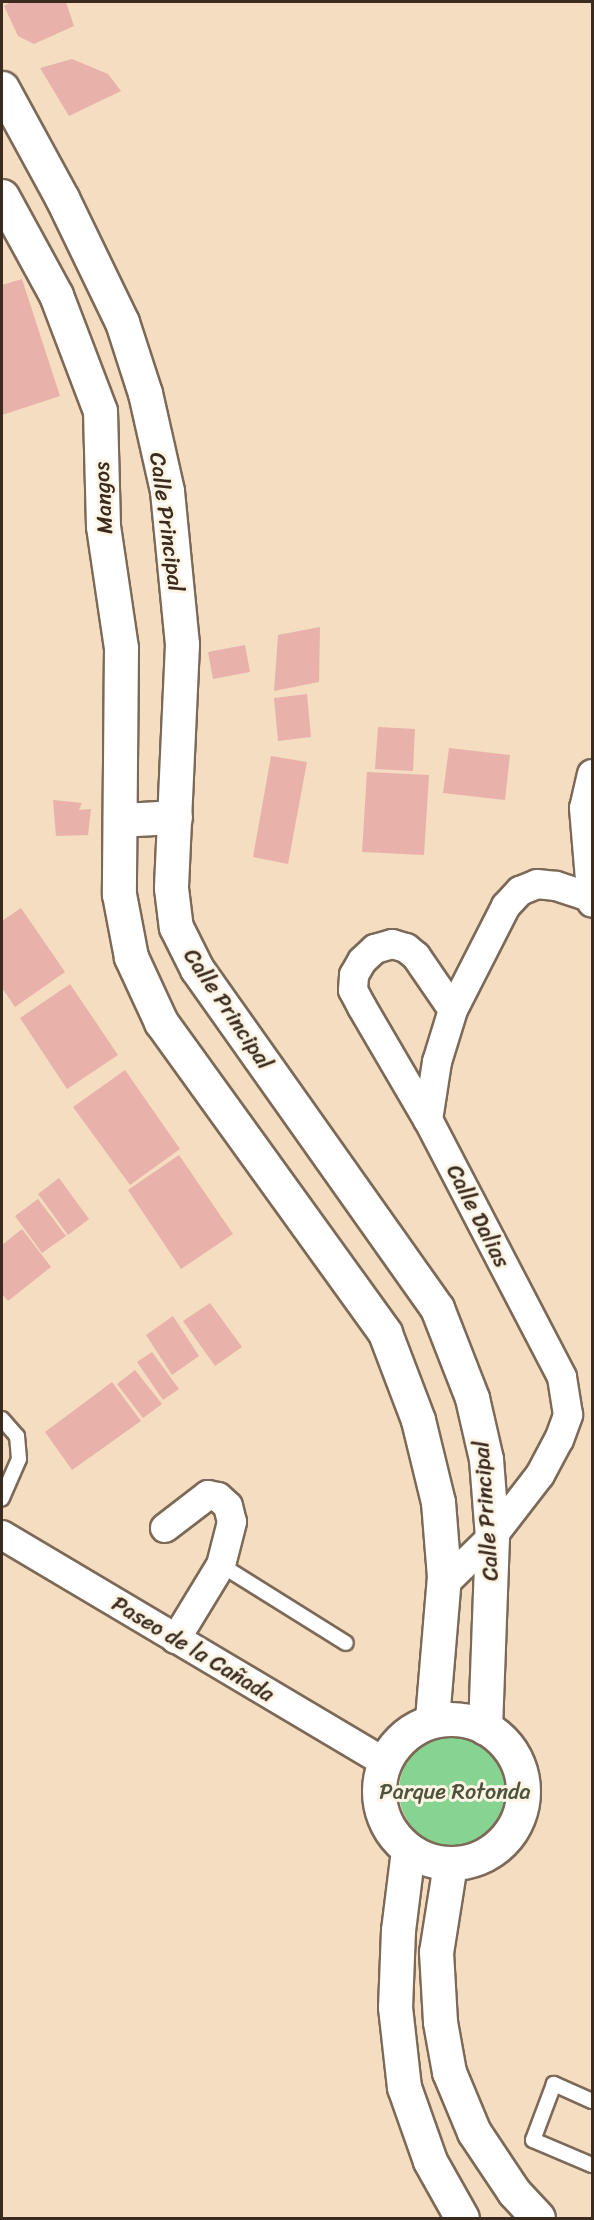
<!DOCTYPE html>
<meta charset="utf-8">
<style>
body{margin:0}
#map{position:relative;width:594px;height:2220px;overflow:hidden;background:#f4ddc0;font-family:Sriracha,sans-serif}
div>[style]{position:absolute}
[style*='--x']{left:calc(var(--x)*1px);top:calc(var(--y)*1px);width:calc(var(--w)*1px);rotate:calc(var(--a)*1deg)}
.green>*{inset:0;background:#87d391}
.round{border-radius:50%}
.building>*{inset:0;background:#e8b2ab}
.roads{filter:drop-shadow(2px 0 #7c6957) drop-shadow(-2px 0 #7c6957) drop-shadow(0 2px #7c6957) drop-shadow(0 -2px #7c6957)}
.service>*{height:14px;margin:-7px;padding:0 7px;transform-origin:7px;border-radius:7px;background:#fff}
.minor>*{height:28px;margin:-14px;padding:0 14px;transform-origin:14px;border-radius:14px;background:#fff}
.tertiary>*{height:33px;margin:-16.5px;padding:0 16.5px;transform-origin:16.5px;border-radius:16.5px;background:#fff}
.tertiary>.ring{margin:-16.5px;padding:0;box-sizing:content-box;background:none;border:33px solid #fff;border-radius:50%}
span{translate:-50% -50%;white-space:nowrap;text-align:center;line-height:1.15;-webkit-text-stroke:6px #fcf5e5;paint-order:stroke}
.street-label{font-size:22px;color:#3b2a1e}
.park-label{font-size:22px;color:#4e543b}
.frame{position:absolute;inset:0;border:3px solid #3b2a1e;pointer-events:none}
</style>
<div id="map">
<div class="green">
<div class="round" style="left:399px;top:1736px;width:110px;height:110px"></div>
</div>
<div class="building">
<div style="clip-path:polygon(11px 2px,66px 2px,74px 26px,34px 44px,18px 36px,4px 6px)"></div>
<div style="clip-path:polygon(72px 59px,108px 74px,121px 91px,69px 116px,40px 68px)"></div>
<div style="clip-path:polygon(22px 279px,60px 396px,2px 415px,2px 285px)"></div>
<div style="clip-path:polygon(320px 627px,319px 682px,274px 691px,278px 635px)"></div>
<div style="clip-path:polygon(245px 645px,250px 672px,213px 679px,208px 652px)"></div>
<div style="clip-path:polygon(307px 694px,311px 737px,278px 741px,274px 698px)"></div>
<div style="clip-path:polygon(378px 727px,415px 729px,413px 771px,375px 769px)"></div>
<div style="clip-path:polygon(449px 748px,510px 755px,505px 800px,443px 793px)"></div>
<div style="clip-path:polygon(271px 756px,307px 762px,288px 864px,253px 857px)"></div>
<div style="clip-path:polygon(367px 772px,429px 775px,424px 855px,362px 852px)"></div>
<div style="clip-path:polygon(53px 800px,82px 803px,79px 810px,91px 809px,88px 835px,56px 836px)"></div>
<div style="clip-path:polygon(21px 908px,65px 972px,15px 1007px,2px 988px,2px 921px)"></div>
<div style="clip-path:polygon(70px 984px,118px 1055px,67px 1089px,20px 1018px)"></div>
<div style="clip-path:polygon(125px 1070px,180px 1149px,130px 1185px,73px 1107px)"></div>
<div style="clip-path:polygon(179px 1155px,233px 1234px,181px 1269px,128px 1190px)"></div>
<div style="clip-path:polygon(59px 1178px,89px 1219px,68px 1235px,38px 1194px)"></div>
<div style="clip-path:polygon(38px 1199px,66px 1236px,42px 1253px,15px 1216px)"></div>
<div style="clip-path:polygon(22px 1229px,51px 1267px,8px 1301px,2px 1294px,2px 1245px)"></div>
<div style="clip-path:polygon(210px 1303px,242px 1347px,215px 1366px,183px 1321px)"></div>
<div style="clip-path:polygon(173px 1316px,199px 1356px,172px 1375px,146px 1335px)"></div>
<div style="clip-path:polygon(152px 1352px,179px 1389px,163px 1400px,137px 1362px)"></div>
<div style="clip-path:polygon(135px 1370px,162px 1404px,143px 1418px,117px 1384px)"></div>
<div style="clip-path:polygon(112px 1382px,141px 1421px,72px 1470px,45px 1432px)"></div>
</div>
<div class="roads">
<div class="service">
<div style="--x:2;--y:1419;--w:23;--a:49"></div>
<div style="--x:17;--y:1436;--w:23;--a:85"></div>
<div style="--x:19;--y:1459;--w:43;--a:113.6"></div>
<div style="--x:221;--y:1565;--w:147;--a:32"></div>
<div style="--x:592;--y:2101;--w:42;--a:-155.9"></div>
<div style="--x:554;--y:2084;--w:60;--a:110.6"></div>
<div style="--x:533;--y:2140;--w:64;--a:23"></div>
</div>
<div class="minor">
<div style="--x:592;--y:774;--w:35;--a:103"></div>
<div style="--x:584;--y:808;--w:95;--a:85.2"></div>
<div style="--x:428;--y:1120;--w:131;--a:-120.3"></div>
<div style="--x:362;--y:1007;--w:19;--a:-118"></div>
<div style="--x:353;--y:990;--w:15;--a:-86"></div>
<div style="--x:354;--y:975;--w:16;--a:-60"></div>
<div style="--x:362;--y:961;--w:18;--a:-43"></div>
<div style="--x:375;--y:949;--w:18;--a:-16"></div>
<div style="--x:392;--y:944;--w:15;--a:16"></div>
<div style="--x:406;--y:948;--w:13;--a:39"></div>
<div style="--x:416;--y:956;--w:65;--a:55.6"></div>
<div style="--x:165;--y:1528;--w:54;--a:-37.5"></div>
<div style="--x:208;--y:1495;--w:10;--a:11"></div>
<div style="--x:218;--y:1497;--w:13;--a:42"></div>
<div style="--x:228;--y:1506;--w:16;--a:76"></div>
<div style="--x:232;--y:1522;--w:44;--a:104.3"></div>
<div style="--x:221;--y:1565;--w:87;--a:121.3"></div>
<div style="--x:2;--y:1535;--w:445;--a:30.7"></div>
<div style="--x:443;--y:1585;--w:69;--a:-44.4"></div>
<div style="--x:492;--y:1537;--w:78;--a:-52.3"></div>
<div style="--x:540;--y:1475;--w:40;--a:-62"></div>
<div style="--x:559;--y:1440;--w:27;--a:-70"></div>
<div style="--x:568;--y:1415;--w:38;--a:-99"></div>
<div style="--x:562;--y:1377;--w:290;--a:-117.5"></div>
<div style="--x:428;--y:1120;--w:59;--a:-81.2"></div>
<div style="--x:437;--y:1062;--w:54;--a:-72.9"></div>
<div style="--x:453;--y:1010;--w:117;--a:-63"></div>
<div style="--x:506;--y:906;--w:21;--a:-47"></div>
<div style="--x:520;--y:891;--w:18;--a:-22"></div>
<div style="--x:537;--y:884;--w:19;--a:6"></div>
<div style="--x:556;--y:886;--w:38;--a:18"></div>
</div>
<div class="tertiary">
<div style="--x:2;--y:88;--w:125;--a:61.4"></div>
<div style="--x:62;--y:198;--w:138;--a:64.2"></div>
<div style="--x:122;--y:322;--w:75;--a:72.1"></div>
<div style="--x:145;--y:393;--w:100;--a:77.3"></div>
<div style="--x:167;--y:491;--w:154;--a:84.4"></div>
<div style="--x:182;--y:644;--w:244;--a:92.6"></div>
<div style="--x:171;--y:888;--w:39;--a:83"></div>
<div style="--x:176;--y:927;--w:47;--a:63.4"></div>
<div style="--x:197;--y:969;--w:415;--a:54.7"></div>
<div style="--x:437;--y:1308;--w:97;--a:68.7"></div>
<div style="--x:472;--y:1398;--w:63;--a:77.1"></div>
<div style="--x:486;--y:1459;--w:78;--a:85.6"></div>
<div style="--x:492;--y:1537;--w:191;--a:92.1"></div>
<div style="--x:2;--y:196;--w:113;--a:61.4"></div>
<div style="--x:56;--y:295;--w:124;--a:69.2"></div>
<div style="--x:100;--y:411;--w:115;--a:88.5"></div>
<div style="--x:103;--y:526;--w:123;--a:81.6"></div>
<div style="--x:121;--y:648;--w:246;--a:90.5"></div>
<div style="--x:119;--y:894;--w:64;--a:79.2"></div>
<div style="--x:131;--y:957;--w:72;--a:65.2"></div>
<div style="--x:161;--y:1022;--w:383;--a:54.2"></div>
<div style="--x:385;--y:1333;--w:93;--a:69.2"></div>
<div style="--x:418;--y:1420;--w:84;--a:76.3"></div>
<div style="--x:438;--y:1502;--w:74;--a:85.4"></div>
<div style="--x:444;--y:1576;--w:144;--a:94.8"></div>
<div style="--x:120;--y:820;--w:55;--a:-3.1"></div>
<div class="ring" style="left:379px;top:1719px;width:111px;height:111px"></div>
<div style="--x:408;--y:1850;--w:81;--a:97.1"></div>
<div style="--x:398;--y:1930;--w:77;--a:92.2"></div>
<div style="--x:395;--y:2007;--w:81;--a:83.6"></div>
<div style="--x:404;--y:2087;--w:78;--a:70.6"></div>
<div style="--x:430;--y:2161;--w:65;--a:60.7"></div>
<div style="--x:450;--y:1864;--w:89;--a:99"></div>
<div style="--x:436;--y:1952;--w:70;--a:86.7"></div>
<div style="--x:440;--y:2022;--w:51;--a:79.8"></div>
<div style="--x:449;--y:2072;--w:65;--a:67.4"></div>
<div style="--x:474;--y:2132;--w:72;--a:56.3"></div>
<div style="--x:514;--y:2192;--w:35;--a:47"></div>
</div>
</div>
<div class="street-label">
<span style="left:103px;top:498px;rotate:-93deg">Mangos</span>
<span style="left:167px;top:522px;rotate:82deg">Calle Principal</span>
<span style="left:228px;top:1009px;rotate:56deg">Calle Principal</span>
<span style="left:478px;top:1216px;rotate:63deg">Calle Dalias</span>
<span style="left:486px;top:1511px;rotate:-94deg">Calle Principal</span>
<span style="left:193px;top:1649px;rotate:31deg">Paseo de la Cañada</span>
</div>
<div class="park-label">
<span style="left:455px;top:1792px">Parque Rotonda</span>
</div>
<div class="frame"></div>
</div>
